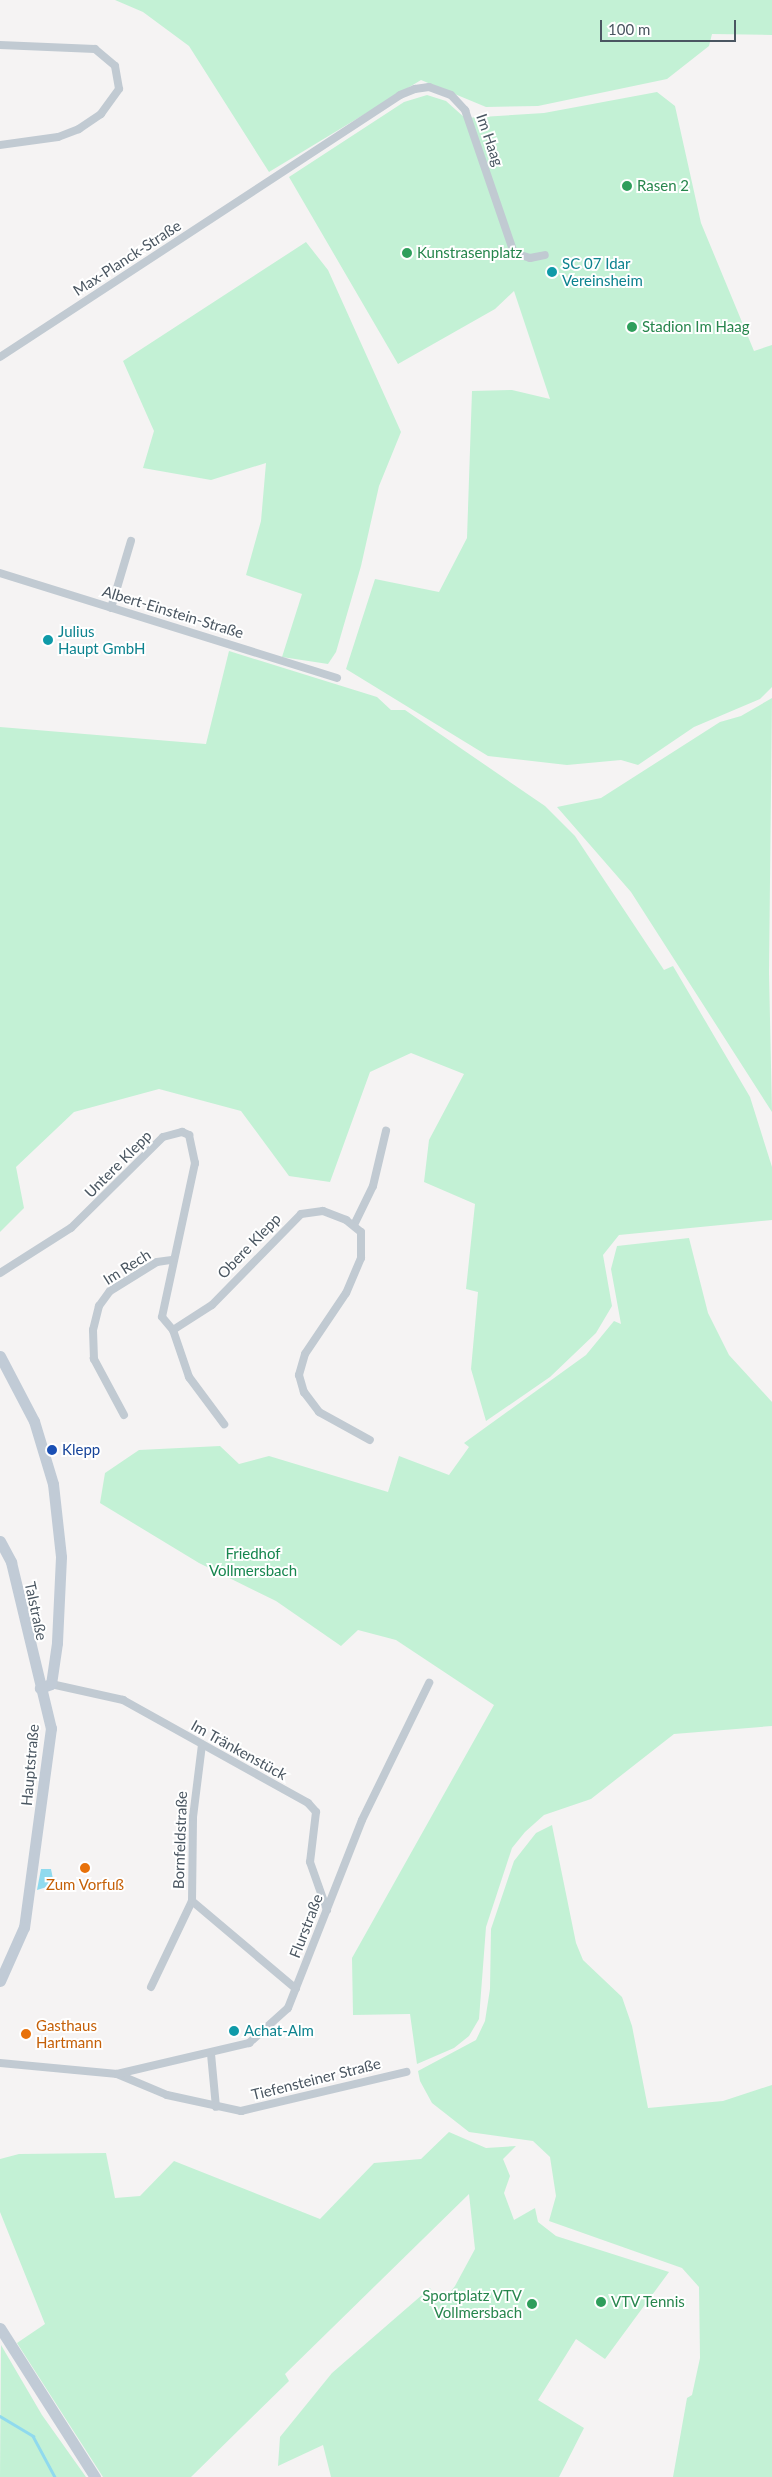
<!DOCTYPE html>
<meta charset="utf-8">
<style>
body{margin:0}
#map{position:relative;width:772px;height:2477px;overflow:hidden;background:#f5f3f3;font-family:Lato,sans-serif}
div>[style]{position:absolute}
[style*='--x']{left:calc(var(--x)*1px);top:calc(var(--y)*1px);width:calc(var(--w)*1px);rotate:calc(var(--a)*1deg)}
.green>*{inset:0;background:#c3f1d5}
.water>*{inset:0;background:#90daee}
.stream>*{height:2.5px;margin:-1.25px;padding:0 1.25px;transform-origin:1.25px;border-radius:1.25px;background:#90daee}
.street>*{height:8px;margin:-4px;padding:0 4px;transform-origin:4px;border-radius:4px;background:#c1cad2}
.secondary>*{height:11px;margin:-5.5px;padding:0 5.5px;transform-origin:5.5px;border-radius:5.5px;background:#c1cbd6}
.dots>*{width:14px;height:14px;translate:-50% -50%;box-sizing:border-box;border:2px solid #fff;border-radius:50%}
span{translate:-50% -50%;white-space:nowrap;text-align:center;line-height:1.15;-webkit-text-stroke:4px #fff;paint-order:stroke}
.street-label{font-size:15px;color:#4a5661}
.leisure-label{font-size:15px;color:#27864d}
.left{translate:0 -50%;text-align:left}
.right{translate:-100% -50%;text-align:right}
.culture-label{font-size:15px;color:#0d838f}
.transit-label{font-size:15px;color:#164399}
.park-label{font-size:15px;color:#17864f}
.food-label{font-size:15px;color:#c56008}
.scale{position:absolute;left:600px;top:20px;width:136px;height:22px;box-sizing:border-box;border:2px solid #4a5661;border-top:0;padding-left:6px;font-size:15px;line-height:18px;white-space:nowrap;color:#4a5661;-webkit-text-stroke:4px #fff;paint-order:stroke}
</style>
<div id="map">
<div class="green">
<div style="clip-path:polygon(115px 0,772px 0,772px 35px,712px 34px,709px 46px,667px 79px,538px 106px,486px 107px,421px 80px,269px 172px,189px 46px,143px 12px)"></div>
<div style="clip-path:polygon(657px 92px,675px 106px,701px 223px,754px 351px,772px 345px,772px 687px,760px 699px,694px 727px,638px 765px,621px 760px,567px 765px,488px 756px,346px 669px,375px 579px,439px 592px,467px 538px,472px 391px,512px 390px,550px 399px,514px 291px,495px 309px,398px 364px,289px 177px,404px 102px,427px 95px,446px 101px,465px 118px,544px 113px)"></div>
<div style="clip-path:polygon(306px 242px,328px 270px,401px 432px,379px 486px,361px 566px,336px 652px,328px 664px,282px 657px,302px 594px,246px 575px,261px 521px,266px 463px,211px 480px,143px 468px,154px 431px,123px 361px)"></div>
<div style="clip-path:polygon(229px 651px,377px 697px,391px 710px,405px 710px,545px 806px,575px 836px,664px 970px,673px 966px,750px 1097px,772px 1167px,772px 1220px,619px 1235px,603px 1255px,612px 1306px,596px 1333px,550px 1377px,486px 1421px,471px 1369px,478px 1292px,466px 1289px,475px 1204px,424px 1182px,429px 1140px,464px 1074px,411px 1053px,370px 1072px,330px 1182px,289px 1176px,241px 1111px,159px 1089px,74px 1112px,16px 1167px,24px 1208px,0 1232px,0 727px,206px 744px)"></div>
<div style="clip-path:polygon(772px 698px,769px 973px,772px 1112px,631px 892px,557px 807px,601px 798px,720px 722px,741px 716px)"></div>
<div style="clip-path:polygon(689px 1238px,708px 1313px,729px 1355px,772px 1402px,772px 1726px,674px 1734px,591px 1799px,544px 1815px,525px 1832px,512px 1848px,486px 1927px,479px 2019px,469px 2036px,454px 2048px,417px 2064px,410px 2014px,353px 2015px,352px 1958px,494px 1705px,396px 1640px,358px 1630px,341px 1646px,276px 1601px,199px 1563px,100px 1503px,105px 1473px,139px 1450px,220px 1446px,239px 1464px,269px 1456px,388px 1492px,399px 1456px,449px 1475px,469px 1447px,464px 1443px,586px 1355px,614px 1321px,621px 1324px,611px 1269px,617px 1246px)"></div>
<div style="clip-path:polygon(552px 1825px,576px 1943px,583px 1960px,622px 1997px,632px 2026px,648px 2108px,723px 2101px,772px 2085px,772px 2477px,673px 2477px,687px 2398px,692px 2395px,700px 2358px,699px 2287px,682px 2268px,549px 2221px,556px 2196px,550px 2157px,533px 2141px,469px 2132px,432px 2103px,420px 2081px,418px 2071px,476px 2040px,485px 2021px,490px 1989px,491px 1929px,514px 1861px,536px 1833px)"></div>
<div style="clip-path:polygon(449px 2132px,486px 2148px,516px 2146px,503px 2159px,510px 2176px,504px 2193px,514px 2220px,535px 2208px,538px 2222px,556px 2236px,669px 2272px,605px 2359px,576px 2339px,538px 2400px,584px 2428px,559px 2477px,331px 2477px,323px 2445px,278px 2466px,280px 2437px,332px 2373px,430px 2288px,441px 2304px,455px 2286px,475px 2249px,469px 2194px,285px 2374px,289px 2381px,191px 2477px,103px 2477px,17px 2343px,45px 2324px,0 2212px,0 2159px,19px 2154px,106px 2153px,115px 2198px,140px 2196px,174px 2161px,320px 2219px,374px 2163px,421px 2159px)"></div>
<div style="clip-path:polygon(1px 2345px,42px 2415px,86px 2477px,0 2477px)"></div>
</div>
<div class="water">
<div style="clip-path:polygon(41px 1869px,51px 1869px,53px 1879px,50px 1886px,37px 1890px)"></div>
</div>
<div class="stream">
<div style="--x:0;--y:2416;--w:39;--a:31"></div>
<div style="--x:33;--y:2436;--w:47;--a:61.8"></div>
</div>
<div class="street">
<div style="--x:0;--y:45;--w:95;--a:2.4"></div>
<div style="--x:95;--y:49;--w:26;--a:40"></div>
<div style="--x:115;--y:66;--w:23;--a:80"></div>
<div style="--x:119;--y:89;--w:31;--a:126"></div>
<div style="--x:101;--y:114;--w:27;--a:146"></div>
<div style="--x:79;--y:129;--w:22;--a:159"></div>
<div style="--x:58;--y:137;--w:59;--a:172.1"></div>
<div style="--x:0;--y:357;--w:478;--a:-33.2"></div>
<div style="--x:400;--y:95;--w:16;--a:-22"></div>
<div style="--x:415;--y:89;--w:14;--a:-8"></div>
<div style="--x:429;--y:87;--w:23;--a:20"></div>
<div style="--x:451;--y:95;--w:21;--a:47"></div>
<div style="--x:465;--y:110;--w:151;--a:71.1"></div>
<div style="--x:514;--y:253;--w:17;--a:17"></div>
<div style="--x:530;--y:258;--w:15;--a:-11"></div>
<div style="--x:0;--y:573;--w:353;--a:17.3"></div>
<div style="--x:111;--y:608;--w:70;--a:-73.4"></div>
<div style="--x:354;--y:1225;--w:43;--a:-64"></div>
<div style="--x:373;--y:1186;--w:57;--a:-76.7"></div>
<div style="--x:0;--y:1273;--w:84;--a:-32.4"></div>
<div style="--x:71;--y:1228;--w:129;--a:-44.7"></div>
<div style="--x:163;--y:1137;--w:20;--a:-15"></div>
<div style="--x:182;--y:1132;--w:8;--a:23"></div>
<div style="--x:189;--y:1135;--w:29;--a:78"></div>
<div style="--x:195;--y:1163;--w:157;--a:102.1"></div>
<div style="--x:162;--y:1317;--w:17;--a:50"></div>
<div style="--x:173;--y:1330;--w:50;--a:71.2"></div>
<div style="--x:189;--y:1377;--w:59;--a:53.3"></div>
<div style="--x:173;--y:1330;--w:46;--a:-32.7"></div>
<div style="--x:212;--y:1305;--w:127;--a:-45.6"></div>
<div style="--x:301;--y:1214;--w:22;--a:-8"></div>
<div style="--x:323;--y:1211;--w:25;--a:21"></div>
<div style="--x:346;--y:1220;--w:19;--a:39"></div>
<div style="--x:361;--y:1232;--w:26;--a:90"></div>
<div style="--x:361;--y:1258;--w:38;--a:113"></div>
<div style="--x:346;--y:1293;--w:73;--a:123.9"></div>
<div style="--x:305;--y:1354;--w:22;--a:106"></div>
<div style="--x:299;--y:1375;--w:18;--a:74"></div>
<div style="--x:304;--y:1392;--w:25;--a:53"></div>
<div style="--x:319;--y:1412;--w:58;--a:28.8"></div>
<div style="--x:124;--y:1415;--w:64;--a:-118.2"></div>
<div style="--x:94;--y:1359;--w:29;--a:-92"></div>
<div style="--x:93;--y:1330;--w:25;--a:-76"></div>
<div style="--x:99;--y:1306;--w:19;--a:-54"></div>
<div style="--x:110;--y:1291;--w:55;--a:-31.7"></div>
<div style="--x:157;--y:1262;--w:15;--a:-8"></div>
<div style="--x:51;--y:1684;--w:74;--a:12.5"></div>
<div style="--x:123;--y:1700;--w:212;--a:29.1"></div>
<div style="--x:308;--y:1803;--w:12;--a:48"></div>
<div style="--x:316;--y:1812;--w:50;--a:96.8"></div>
<div style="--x:310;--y:1862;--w:51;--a:70.5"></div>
<div style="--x:192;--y:1901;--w:136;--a:40.2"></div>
<div style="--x:151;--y:1987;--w:95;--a:-64.5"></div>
<div style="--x:192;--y:1901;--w:84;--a:-89.3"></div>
<div style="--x:193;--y:1817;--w:73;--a:-82.9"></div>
<div style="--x:211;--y:2054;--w:53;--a:84.6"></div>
<div style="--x:0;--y:2063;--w:118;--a:5.4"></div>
<div style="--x:117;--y:2074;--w:54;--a:22.8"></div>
<div style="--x:167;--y:2095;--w:76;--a:12.2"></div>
<div style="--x:241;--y:2111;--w:170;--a:-13.3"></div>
<div style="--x:117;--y:2074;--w:136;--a:-13.2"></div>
<div style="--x:249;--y:2043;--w:52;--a:-41.9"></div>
<div style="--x:288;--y:2008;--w:202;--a:-68.5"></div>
<div style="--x:362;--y:1820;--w:153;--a:-63.9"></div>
</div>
<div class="secondary">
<div style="--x:0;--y:1356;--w:73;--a:62.4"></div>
<div style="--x:34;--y:1421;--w:66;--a:73.2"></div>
<div style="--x:53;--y:1484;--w:73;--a:83.7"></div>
<div style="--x:61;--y:1557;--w:86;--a:92.7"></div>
<div style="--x:57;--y:1643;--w:41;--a:98.3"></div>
<div style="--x:51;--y:1684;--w:12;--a:160"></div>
<div style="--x:0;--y:1541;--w:24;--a:62"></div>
<div style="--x:11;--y:1562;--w:171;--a:76.5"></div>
<div style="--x:51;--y:1728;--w:201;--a:97.7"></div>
<div style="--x:24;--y:1927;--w:59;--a:114"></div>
<div style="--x:0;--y:2328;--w:177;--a:57.5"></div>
</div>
<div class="dots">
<div style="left:627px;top:186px;background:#2e9e5b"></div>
<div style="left:407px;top:253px;background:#2e9e5b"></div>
<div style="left:552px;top:272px;background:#0f9aa8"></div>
<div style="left:632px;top:327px;background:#2e9e5b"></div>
<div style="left:48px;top:640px;background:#0f9aa8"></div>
<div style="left:52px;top:1450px;background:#1a4fb4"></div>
<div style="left:85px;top:1868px;background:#e8710a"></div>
<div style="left:234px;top:2031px;background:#0f9aa8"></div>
<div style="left:26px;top:2034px;background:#e8710a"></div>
<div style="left:601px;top:2302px;background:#2e9e5b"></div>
<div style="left:532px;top:2304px;background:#2e9e5b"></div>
</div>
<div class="street-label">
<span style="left:490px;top:140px;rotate:71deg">Im Haag</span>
<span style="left:127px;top:258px;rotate:-33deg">Max-Planck-Straße</span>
<span style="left:173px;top:612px;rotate:17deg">Albert-Einstein-Straße</span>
<span style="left:118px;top:1164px;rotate:-45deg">Untere Klepp</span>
<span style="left:249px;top:1246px;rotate:-46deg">Obere Klepp</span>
<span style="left:127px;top:1267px;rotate:-32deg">Im Rech</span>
<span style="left:36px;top:1611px;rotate:78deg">Talstraße</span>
<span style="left:239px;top:1750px;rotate:29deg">Im Tränkenstück</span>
<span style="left:30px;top:1765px;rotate:-85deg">Hauptstraße</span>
<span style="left:180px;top:1840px;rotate:-88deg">Bornfeldstraße</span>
<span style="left:306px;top:1926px;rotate:-69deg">Flurstraße</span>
<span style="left:316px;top:2079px;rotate:-14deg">Tiefensteiner Straße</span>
</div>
<div class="leisure-label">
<span class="left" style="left:637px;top:186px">Rasen 2</span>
<span class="left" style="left:417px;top:253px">Kunstrasenplatz</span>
<span class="left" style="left:642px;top:327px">Stadion Im Haag</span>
<span class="right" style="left:522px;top:2304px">Sportplatz VTV<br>Vollmersbach</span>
<span class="left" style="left:611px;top:2302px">VTV Tennis</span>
</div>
<div class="culture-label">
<span class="left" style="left:562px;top:272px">SC 07 Idar<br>Vereinsheim</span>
<span class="left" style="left:58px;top:640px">Julius<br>Haupt GmbH</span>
<span class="left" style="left:244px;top:2031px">Achat-Alm</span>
</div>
<div class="transit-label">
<span class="left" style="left:62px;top:1450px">Klepp</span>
</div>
<div class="park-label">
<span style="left:253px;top:1562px">Friedhof<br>Vollmersbach</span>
</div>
<div class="food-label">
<span style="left:85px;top:1885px">Zum Vorfuß</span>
<span class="left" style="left:36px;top:2034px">Gasthaus<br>Hartmann</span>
</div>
<div class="scale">100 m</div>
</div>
